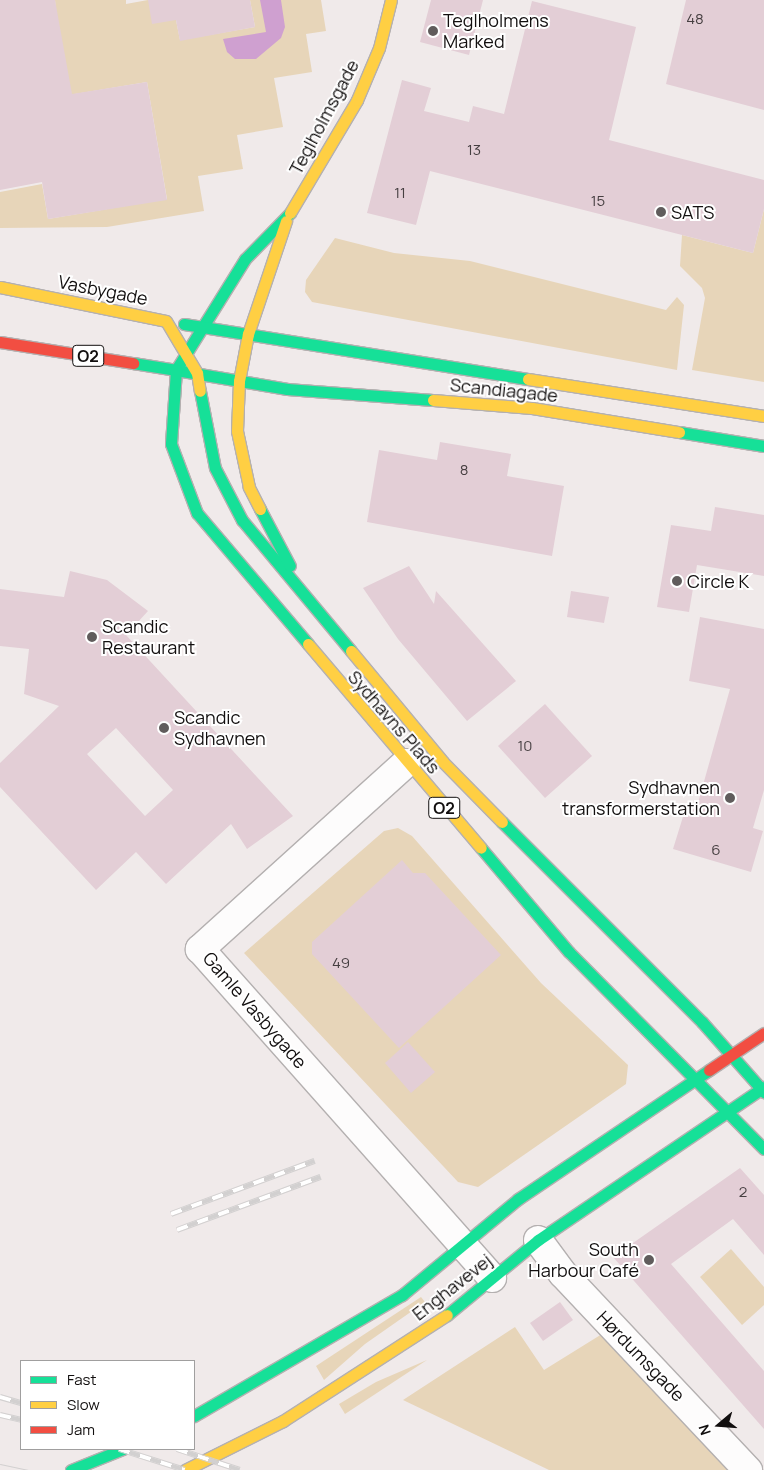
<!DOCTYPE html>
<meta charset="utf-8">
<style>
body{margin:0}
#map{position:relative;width:764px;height:1470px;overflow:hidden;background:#f0eaea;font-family:Manrope,sans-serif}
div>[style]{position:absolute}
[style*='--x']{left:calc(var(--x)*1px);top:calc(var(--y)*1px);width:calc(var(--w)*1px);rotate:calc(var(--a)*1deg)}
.green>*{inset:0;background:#e7d5b9}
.water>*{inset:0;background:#cfa0d0}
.building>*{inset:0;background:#e3ced6}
.roads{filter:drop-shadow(1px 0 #b4b0b0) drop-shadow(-1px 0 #b4b0b0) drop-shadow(0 1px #b4b0b0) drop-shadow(0 -1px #b4b0b0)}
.street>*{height:28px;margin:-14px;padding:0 14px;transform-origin:14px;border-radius:14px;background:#fdfcfc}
.fast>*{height:11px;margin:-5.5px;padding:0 5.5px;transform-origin:5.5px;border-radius:5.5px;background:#16e098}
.slow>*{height:11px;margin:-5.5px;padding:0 5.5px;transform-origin:5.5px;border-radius:5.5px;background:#ffcf43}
.jam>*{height:11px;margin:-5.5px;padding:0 5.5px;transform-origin:5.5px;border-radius:5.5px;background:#f24e42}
.tram>*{height:1px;margin:-0.5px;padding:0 0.5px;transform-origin:0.5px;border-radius:0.5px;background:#d2d0d0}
.rail>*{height:5.5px;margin-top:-2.75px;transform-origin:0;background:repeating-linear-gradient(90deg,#fff 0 11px,#d2d0d0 0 22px);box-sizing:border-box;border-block:1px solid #d2d0d0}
.dots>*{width:14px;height:14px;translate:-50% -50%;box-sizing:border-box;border:2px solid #fff;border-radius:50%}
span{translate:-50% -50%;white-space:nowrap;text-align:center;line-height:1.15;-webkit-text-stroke:4px #fff;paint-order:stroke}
.number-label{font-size:15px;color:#463f41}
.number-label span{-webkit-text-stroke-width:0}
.shield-label span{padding:1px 4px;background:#fff;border:1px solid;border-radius:4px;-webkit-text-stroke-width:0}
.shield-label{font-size:16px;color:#120f0f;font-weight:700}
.poi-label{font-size:18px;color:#120f0f}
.left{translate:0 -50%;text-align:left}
.right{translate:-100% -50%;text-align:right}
.street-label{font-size:18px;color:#120f0f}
.legend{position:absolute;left:20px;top:1360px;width:175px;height:90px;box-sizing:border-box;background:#fff;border:1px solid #a09f9f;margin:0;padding:6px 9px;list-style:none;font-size:15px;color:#120f0f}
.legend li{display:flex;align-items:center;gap:10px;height:25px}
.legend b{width:25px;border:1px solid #a09f9f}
.north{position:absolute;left:694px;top:1400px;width:50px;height:50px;-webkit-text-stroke:4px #fff;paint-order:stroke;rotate:252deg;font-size:14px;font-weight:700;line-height:20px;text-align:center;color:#120f0f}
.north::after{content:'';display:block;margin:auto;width:18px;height:22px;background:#120f0f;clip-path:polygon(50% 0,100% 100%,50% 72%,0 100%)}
</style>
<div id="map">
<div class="green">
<div style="clip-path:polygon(55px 0,126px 0,126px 4px,148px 0,176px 20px,180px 40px,255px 27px,250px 0,321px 0,326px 31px,306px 34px,312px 72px,274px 78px,283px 127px,237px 135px,243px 169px,198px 176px,204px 211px,107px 227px,0 228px,0 192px,42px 184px,48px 219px,167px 199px,147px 82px,63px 96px)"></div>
<div style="clip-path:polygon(764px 209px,764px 382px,692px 370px,705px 298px,702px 288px,680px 266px,682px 235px,753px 253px)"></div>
<div style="clip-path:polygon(335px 238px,394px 253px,470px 261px,666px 310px,677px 297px,684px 305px,677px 370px,312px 302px,305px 292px,306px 280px)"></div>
<div style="clip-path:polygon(398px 828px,412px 836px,541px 983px,628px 1065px,626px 1084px,478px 1187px,458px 1182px,244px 953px,384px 831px)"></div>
<div style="clip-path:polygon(731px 1249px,764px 1287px,764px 1305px,742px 1325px,700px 1277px)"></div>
<div style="clip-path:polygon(421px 1297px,425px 1302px,365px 1344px,324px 1380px,316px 1366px)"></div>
<div style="clip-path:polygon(515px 1327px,544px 1370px,602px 1334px,729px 1470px,549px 1470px,403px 1400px)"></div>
<div style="clip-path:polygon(427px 1360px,345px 1414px,339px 1404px,376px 1382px)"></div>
</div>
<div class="water">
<div style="clip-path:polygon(260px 0,281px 0,285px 27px,281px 38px,256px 59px,235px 59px,227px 52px,223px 39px,266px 32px)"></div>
</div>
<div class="building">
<div style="clip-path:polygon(0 0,55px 0,72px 94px,147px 82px,167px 200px,48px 219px,42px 182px,0 190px)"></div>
<div style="clip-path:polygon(148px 0,250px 0,255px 27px,180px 41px,176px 20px,152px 24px)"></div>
<div style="clip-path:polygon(431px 0,483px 0,469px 55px,420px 42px)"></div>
<div style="clip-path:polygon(686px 0,764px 0,764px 110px,666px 84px)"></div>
<div style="clip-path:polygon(532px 1px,636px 27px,609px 140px,764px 180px,764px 209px,753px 253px,430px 171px,416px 225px,367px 213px,402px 80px,431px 88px,424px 111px,469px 122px,473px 106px,504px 114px)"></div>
<div style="clip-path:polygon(440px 442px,511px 454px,507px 476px,564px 486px,552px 556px,367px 522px,379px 450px,437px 460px)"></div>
<div style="clip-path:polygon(715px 507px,764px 515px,764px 576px,697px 565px,689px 612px,657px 607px,671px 525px,711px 531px)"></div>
<div style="clip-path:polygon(409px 566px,434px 604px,436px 591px,516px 681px,467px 721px,398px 639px,363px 588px)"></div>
<div style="clip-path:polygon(evenodd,70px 571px,107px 580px,148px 611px,126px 635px,293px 816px,247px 849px,231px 824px,166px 884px,136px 852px,96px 890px,0 787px,0 763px,59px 706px,24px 694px,29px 649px,0 646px,0 589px,64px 597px,70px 571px,116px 728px,173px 790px,145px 816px,87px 754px,116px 728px)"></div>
<div style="clip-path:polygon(571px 591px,609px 597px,604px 623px,567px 617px)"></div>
<div style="clip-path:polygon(700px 617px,764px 629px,764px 790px,753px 828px,763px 831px,751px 872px,673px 849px,686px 807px,696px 810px,730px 689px,689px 681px)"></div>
<div style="clip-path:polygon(545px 704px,592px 756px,545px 798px,498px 746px)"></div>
<div style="clip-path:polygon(402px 860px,413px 873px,425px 873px,501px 955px,399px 1048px,312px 954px,312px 942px)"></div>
<div style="clip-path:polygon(408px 1042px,435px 1072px,411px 1093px,385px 1063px)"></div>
<div style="clip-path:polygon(740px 1168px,764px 1195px,764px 1255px,733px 1219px,671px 1264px,764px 1371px,764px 1429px,613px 1257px)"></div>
<div style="clip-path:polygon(560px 1302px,573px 1320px,543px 1341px,530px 1323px)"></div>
</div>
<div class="roads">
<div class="street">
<div style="--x:406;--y:763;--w:278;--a:137.9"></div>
<div style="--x:200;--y:949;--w:440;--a:48.4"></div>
<div style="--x:538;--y:1240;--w:42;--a:53.7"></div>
<div style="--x:563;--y:1274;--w:270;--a:46.7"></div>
</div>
<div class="fast">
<div style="--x:290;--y:213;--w:64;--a:134.4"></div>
<div style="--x:245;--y:259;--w:131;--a:121.9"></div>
<div style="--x:176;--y:370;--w:113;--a:9.7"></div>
<div style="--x:287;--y:389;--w:146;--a:4.3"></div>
<div style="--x:184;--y:324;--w:348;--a:9.1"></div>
<div style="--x:133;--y:363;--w:44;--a:9.2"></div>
<div style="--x:176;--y:370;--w:74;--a:93.9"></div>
<div style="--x:171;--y:444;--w:74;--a:69.4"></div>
<div style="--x:197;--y:513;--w:172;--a:49.7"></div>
<div style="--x:200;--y:391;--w:78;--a:79"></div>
<div style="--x:215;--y:468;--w:59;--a:62.6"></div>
<div style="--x:242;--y:520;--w:170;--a:50.2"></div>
<div style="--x:679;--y:432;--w:86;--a:9.4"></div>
<div style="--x:260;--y:509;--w:64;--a:62.2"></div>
<div style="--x:502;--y:822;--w:283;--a:45"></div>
<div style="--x:702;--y:1022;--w:94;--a:48.5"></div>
<div style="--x:481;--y:848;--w:136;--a:49.8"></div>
<div style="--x:569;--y:952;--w:277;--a:45.3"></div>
<div style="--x:447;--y:1315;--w:118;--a:-39.5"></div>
<div style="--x:538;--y:1240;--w:273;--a:-34.1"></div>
<div style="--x:194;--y:1416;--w:241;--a:-30.2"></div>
<div style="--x:402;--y:1295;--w:151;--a:-39.6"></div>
<div style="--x:518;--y:1199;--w:230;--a:-34"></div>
<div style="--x:71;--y:1470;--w:56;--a:-22"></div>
</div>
<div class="slow">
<div style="--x:290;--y:213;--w:131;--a:-59.3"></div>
<div style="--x:357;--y:100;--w:56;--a:-67.1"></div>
<div style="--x:379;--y:48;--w:49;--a:-76"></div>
<div style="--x:0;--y:287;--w:169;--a:11.6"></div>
<div style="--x:166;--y:321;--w:61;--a:59.2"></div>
<div style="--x:197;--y:373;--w:18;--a:81"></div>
<div style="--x:528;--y:379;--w:239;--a:8.9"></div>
<div style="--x:433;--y:400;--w:99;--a:4.6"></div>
<div style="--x:532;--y:408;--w:149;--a:9.3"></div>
<div style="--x:260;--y:509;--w:25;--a:-117"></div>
<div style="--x:249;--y:487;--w:57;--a:-102.1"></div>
<div style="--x:237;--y:431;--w:50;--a:-87.7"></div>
<div style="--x:239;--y:381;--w:48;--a:-79.2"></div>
<div style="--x:248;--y:334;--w:119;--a:-71.4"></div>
<div style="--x:308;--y:644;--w:267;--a:49.7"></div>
<div style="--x:351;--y:651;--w:144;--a:50.3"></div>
<div style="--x:443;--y:762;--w:84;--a:45.5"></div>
<div style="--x:185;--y:1470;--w:110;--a:-26.6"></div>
<div style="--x:283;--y:1421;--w:195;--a:-32.9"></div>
</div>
<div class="jam">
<div style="--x:0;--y:342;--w:135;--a:9"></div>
<div style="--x:709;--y:1070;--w:66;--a:-33.9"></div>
</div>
</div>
<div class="tram">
<div style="--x:0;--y:1464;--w:29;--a:12"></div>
</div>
<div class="rail">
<div style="--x:171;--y:1214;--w:153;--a:-20.3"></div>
<div style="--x:177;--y:1230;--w:153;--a:-20.3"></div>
<div style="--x:0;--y:1397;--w:22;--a:16"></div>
<div style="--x:0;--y:1415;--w:22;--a:13"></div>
<div style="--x:119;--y:1449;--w:69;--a:17.7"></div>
<div style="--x:177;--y:1449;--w:66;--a:18.4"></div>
</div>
<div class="dots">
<div style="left:433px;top:31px;background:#605c5c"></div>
<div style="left:661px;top:212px;background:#605c5c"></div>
<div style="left:677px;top:581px;background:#605c5c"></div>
<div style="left:92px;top:637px;background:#605c5c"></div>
<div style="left:164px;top:728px;background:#605c5c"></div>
<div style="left:730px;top:798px;background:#605c5c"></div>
<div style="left:649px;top:1260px;background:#605c5c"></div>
</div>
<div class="number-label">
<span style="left:695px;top:19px">48</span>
<span style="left:474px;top:150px">13</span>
<span style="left:400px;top:193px">11</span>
<span style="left:598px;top:201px">15</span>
<span style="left:464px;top:470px">8</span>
<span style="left:525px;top:746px">10</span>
<span style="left:716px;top:850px">6</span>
<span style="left:341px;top:963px">49</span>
<span style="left:743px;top:1192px">2</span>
</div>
<div class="shield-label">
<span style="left:88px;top:356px">O2</span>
<span style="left:444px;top:808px">O2</span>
</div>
<div class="poi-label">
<span class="left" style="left:443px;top:31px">Teglholmens<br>Marked</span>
<span class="left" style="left:671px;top:212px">SATS</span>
<span class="left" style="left:687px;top:581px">Circle K</span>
<span class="left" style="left:102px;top:637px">Scandic<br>Restaurant</span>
<span class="left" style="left:174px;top:728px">Scandic<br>Sydhavnen</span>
<span class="right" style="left:720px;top:798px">Sydhavnen<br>transformerstation</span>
<span class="right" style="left:639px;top:1260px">South<br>Harbour Café</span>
</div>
<div class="street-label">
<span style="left:324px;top:117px;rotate:-62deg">Teglholmsgade</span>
<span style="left:103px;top:290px;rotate:11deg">Vasbygade</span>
<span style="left:504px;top:390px;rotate:6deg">Scandiagade</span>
<span style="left:394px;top:722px;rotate:49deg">Sydhavns Plads</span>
<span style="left:255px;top:1010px;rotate:49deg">Gamle Vasbygade</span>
<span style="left:452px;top:1287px;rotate:-38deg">Enghavevej</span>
<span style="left:641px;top:1356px;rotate:46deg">Hørdumsgade</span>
</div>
<ul class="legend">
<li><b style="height:6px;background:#16e098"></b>Fast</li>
<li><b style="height:6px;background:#ffcf43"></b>Slow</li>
<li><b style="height:6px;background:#f24e42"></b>Jam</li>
</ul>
<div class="north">N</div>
</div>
